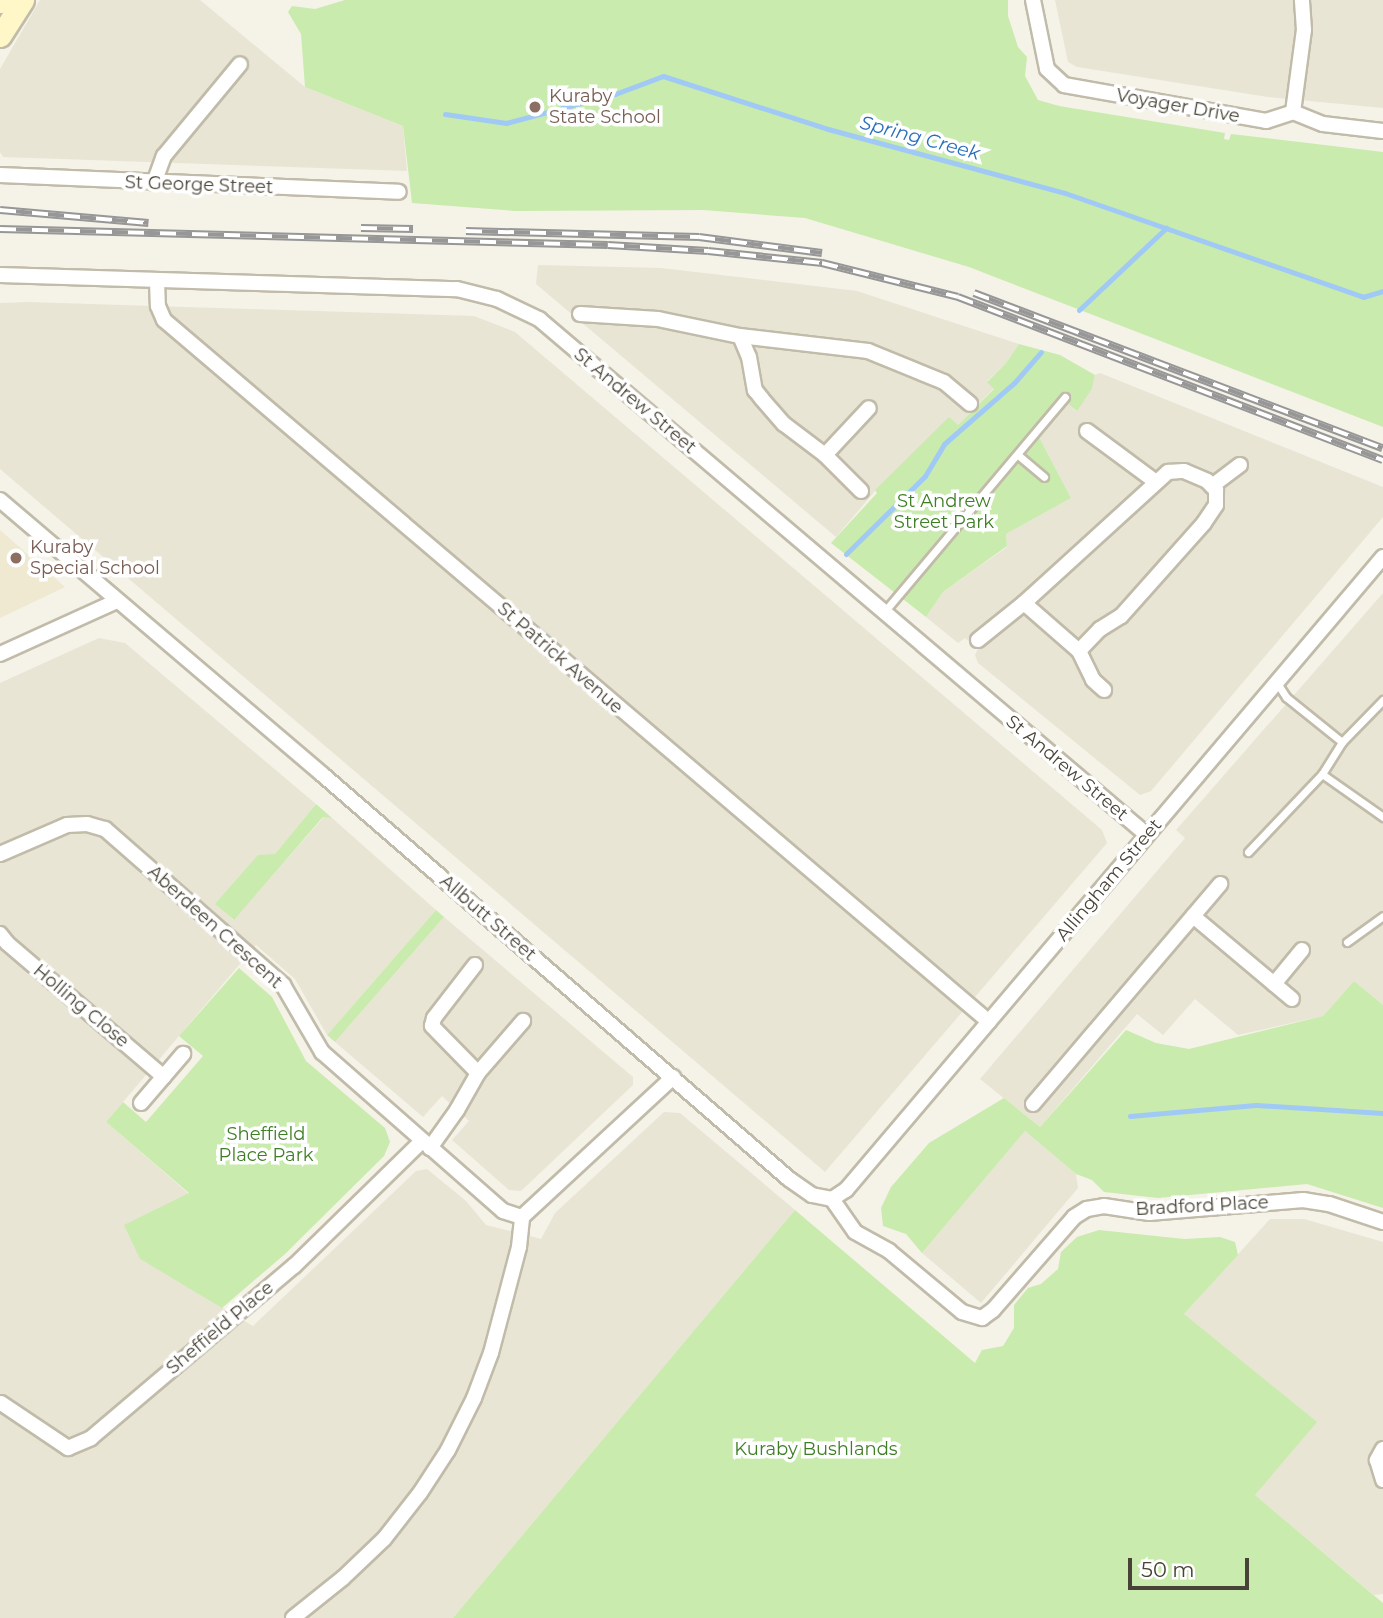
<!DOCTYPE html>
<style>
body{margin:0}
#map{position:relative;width:1383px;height:1618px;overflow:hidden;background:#f5f2e7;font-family:Montserrat,sans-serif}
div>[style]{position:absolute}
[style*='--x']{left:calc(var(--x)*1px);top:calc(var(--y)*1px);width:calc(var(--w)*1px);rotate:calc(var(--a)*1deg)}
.residential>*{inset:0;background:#e9e5d5}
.education>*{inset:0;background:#efe9d1}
.green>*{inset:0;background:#c9ebae}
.stream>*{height:5px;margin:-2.5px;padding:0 2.5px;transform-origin:2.5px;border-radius:2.5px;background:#a0caf5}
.roads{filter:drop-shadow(2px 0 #c1bba9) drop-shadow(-2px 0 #c1bba9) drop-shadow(0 2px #c1bba9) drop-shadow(0 -2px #c1bba9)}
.lane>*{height:7px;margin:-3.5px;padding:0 3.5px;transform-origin:3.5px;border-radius:3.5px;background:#fff}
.street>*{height:14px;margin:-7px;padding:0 7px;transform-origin:7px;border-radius:7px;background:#fff}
.secondary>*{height:21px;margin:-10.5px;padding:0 10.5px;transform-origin:10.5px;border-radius:10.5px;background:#fff7c7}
.rail>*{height:8px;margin-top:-4px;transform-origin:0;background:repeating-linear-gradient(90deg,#fff 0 16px,#979797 0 32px);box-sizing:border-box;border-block:2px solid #979797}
.dots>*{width:19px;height:19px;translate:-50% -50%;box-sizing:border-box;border:4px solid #fff;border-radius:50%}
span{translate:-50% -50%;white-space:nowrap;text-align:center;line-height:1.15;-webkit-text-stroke:7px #fff;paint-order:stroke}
.education-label{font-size:18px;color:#785e54}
.left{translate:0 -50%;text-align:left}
.street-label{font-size:18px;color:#484336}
.park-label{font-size:18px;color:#3e7e25}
.water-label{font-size:19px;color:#286ebb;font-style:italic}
.scale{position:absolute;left:1128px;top:1558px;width:121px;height:32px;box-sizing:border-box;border:4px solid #484336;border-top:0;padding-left:9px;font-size:21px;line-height:24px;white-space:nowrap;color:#484336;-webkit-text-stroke:5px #fff;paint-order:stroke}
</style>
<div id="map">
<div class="residential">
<div style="clip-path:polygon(40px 0,200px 0,305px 87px,403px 126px,407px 171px,3px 157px,0 152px,0 69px)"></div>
<div style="clip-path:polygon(1055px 0,1383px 0,1383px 108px,1268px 97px,1077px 67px,1068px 62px)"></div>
<div style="clip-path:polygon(538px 265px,661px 268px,857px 291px,1019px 344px,1006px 363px,987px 381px,994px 388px,958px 425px,949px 418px,876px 490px,836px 537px,536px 284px)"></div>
<div style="clip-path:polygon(28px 302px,474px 316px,515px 332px,1102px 830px,1107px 843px,825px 1172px,0 469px,0 303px)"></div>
<div style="clip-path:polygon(1100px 373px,1383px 487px,1383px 517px,1151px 791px,1140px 795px,978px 663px,975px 655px,978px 649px,965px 638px,958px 643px,926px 617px,943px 592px,1007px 547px,1006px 534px,1071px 498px,1039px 437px,1068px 404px,1076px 411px,1092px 389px,1095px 375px)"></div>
<div style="clip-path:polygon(1383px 593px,1383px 1005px,1354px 981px,1323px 1016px,1238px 1035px,1195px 999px,1163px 1035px,1137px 1014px,1040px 1127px,980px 1079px,1185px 838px,1176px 830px)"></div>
<div style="clip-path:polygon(99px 638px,125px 643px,316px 804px,275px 854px,216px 903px,233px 920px,324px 817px,332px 818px,436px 910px,327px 1035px,295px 979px,256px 945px,179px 1036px,106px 1122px,189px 1194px,140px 1259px,253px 1326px,416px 1171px,427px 1169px,466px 1201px,486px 1225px,541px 1239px,555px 1213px,664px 1112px,680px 1113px,795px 1210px,453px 1618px,0 1618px,0 683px)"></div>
<div style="clip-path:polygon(444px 917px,633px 1077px,633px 1085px,521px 1191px,509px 1190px,452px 1140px,469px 1121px,442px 1096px,423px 1117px,335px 1042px)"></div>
<div style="clip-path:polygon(1025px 1131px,1076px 1174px,1078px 1188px,981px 1303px,922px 1253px)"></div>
<div style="clip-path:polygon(1270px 1219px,1304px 1219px,1383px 1242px,1383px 1594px,1374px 1595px,1255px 1495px,1184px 1314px)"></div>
</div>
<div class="education">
<div style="clip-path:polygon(0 530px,65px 587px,0 618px)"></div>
</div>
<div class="green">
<div style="clip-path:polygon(345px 0,1008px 0,1008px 16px,1018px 47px,1027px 57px,1025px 76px,1038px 100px,1059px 106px,1225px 133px,1224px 139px,1229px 140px,1231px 134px,1383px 152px,1383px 427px,969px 267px,805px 218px,703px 210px,515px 211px,412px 203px,403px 126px,305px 87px,301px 34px,288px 12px,292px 6px,315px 9px)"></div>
<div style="clip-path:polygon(1019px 344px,1060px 355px,1095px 375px,1092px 389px,1077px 411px,1068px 404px,1039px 437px,1071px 498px,1006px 534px,1007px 546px,943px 592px,926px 617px,831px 543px,877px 493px,875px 490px,949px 417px,958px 425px,994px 389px,987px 382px,1006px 363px)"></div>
<div style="clip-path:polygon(316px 804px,332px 818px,323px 817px,234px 920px,215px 904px,258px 855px,275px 854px)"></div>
<div style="clip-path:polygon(436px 910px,444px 917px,335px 1042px,327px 1035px)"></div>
<div style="clip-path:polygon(239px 968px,272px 997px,306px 1061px,385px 1128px,390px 1142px,384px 1156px,285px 1254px,222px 1308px,140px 1259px,124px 1225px,189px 1193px,106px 1122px,123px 1102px,146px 1122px,203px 1056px,179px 1036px)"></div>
<div style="clip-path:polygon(1354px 981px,1383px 1005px,1383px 1208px,1307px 1184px,1158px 1198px,1104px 1192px,1092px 1180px,1076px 1174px,1025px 1131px,922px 1253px,906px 1234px,883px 1226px,881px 1208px,891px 1187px,929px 1143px,1004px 1098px,1040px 1127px,1126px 1030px,1156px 1043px,1189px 1049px,1323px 1016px)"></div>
<div style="clip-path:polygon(795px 1210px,975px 1363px,982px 1350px,1003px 1346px,1014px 1328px,1014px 1305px,1028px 1288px,1041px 1284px,1058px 1269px,1061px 1252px,1077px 1237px,1099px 1230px,1184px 1239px,1220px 1237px,1235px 1242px,1238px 1255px,1184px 1314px,1317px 1422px,1255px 1495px,1383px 1603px,1383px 1618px,453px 1618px)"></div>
</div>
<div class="stream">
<div style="--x:445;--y:114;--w:62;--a:8.4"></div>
<div style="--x:506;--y:123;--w:113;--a:-14.9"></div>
<div style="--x:615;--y:94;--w:51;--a:-20.6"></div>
<div style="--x:663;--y:76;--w:173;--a:17.8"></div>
<div style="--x:828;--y:129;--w:245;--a:15.1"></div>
<div style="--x:1065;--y:193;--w:316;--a:19.2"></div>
<div style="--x:1363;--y:297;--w:21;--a:-17"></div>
<div style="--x:1079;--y:310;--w:120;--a:-43.3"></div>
<div style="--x:846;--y:554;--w:111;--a:-44.6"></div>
<div style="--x:925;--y:476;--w:37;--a:-59"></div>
<div style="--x:944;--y:444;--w:93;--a:-41.1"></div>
<div style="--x:1014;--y:383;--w:41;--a:-48.9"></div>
<div style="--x:1130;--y:1116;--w:126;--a:-5"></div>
<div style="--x:1256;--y:1105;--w:127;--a:3.6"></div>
</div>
<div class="roads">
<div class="lane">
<div style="--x:1018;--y:455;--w:34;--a:40"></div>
<div style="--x:884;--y:612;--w:281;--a:-49.9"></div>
<div style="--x:1277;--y:683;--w:17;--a:57"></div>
<div style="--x:1286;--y:697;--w:72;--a:38.8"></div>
<div style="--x:1322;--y:774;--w:75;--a:35.2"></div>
<div style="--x:1248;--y:852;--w:108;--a:-46.5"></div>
<div style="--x:1322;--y:774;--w:38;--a:-58"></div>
<div style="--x:1342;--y:742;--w:59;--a:-45.7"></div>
<div style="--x:1347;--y:942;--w:44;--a:-35.8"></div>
</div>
<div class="street">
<div style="--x:1033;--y:0;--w:70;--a:78.5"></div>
<div style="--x:1047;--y:69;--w:23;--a:43"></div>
<div style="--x:1064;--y:85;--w:205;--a:10.1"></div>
<div style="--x:1266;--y:121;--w:28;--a:-18"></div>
<div style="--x:1293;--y:112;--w:32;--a:22"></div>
<div style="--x:1323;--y:124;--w:60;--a:6.7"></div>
<div style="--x:1293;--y:112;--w:83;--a:-82.4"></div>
<div style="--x:1304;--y:30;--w:30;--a:-94"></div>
<div style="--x:0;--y:175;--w:399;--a:2.4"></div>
<div style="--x:154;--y:183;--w:29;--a:-70"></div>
<div style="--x:164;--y:156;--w:119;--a:-50.4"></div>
<div style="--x:0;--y:275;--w:457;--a:1.8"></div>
<div style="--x:457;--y:289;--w:41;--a:14"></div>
<div style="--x:497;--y:299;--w:47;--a:25.5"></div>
<div style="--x:539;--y:319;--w:797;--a:40.32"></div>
<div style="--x:157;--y:281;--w:25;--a:88"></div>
<div style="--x:158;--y:306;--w:15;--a:67"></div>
<div style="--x:164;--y:320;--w:1083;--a:40.39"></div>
<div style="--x:580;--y:314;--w:78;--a:3.7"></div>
<div style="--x:658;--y:319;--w:84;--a:11.7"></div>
<div style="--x:740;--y:336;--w:129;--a:6.7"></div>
<div style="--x:868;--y:351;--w:82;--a:22.2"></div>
<div style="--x:944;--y:382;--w:34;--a:40"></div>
<div style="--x:740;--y:336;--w:23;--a:67"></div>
<div style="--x:749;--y:357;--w:34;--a:80"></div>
<div style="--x:755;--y:390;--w:11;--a:52"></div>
<div style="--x:762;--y:399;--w:33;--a:49"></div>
<div style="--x:784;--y:424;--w:51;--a:37.1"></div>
<div style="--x:825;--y:455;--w:51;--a:45"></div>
<div style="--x:1087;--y:431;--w:86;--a:36.5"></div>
<div style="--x:825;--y:455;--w:64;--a:-46.9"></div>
<div style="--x:1212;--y:486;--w:35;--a:-37"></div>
<div style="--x:0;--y:500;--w:424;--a:40.4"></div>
<div style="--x:323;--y:775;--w:617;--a:40.92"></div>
<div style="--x:789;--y:1179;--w:28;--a:35"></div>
<div style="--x:812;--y:1195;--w:20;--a:11"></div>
<div style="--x:832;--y:1199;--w:40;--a:55.1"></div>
<div style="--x:855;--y:1232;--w:39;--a:29"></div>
<div style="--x:889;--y:1251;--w:95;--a:39.9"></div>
<div style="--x:962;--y:1312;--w:21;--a:17"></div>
<div style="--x:982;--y:1318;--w:14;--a:-36"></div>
<div style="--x:993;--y:1310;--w:123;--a:-48.9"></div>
<div style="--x:1074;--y:1217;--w:15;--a:-32"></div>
<div style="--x:1087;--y:1209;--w:17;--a:-10"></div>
<div style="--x:1104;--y:1206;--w:46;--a:8.8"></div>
<div style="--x:1149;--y:1213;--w:155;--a:-4.8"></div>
<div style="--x:1303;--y:1200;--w:26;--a:9"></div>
<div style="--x:1329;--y:1204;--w:57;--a:18.4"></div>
<div style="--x:1024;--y:603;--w:195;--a:-42.3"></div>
<div style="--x:1168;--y:472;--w:16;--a:-4"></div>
<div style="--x:1184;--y:471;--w:25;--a:23"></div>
<div style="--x:1207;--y:481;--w:13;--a:45"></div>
<div style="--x:1216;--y:490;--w:15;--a:90"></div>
<div style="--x:1216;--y:505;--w:22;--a:124"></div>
<div style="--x:1204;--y:523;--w:125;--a:131.7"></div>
<div style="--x:1121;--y:616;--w:25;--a:148"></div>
<div style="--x:1100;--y:629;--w:30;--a:134"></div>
<div style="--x:978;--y:640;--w:59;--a:-38.8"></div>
<div style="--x:1024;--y:603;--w:73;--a:41.1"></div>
<div style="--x:1079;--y:651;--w:32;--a:64"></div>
<div style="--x:1093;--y:680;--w:15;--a:42"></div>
<div style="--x:0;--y:654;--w:128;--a:-24.4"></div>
<div style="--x:0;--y:854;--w:73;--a:-23.4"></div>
<div style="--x:67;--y:825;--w:20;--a:-3"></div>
<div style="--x:87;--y:824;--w:19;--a:16"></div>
<div style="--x:105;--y:829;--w:237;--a:41.2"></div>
<div style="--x:283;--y:985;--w:78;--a:59.8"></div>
<div style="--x:322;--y:1052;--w:241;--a:41.3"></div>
<div style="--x:503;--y:1211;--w:20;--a:18"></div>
<div style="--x:1193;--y:916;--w:129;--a:40"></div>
<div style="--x:0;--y:934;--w:11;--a:52"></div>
<div style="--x:7;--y:943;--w:206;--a:40.5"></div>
<div style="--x:1274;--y:984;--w:44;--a:-50.5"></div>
<div style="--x:478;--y:1073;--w:69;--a:-49.1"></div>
<div style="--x:141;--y:1103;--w:65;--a:-49.4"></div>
<div style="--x:1033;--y:1104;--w:289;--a:-49.6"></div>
<div style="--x:430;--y:1148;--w:47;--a:-54.6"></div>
<div style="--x:457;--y:1110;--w:43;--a:-60.4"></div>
<div style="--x:478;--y:1073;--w:66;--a:-134.4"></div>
<div style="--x:432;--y:1026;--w:8;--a:-76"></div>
<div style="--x:434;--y:1018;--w:67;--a:-52.3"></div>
<div style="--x:832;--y:1199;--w:17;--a:-33"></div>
<div style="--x:846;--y:1190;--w:830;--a:-49.69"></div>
<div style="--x:1;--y:1403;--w:81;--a:33.9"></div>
<div style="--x:68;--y:1448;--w:25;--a:-23"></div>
<div style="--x:91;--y:1438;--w:266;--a:-40.3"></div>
<div style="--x:294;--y:1266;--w:179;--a:-44.3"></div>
<div style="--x:1383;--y:1449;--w:13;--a:119"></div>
<div style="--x:1377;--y:1460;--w:21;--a:73"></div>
<div style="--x:293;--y:1618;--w:64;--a:-38.7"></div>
<div style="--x:343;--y:1578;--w:57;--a:-43.6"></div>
<div style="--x:384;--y:1539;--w:58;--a:-52"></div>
<div style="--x:420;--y:1493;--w:51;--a:-56.9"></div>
<div style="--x:448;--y:1450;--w:58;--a:-63.4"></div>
<div style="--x:474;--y:1398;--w:48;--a:-69.3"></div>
<div style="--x:491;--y:1353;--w:110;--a:-75.2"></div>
<div style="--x:519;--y:1247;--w:30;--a:-84"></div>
<div style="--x:522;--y:1217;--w:206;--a:-42.8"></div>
</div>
<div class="secondary">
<div style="--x:0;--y:2;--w:2;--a:-63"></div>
<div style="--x:0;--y:36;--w:43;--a:-57.4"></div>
</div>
</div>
<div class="rail">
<div style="--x:0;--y:210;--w:149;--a:5"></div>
<div style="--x:361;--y:228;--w:52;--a:1.1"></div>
<div style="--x:0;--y:229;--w:608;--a:1.51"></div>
<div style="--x:608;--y:245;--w:100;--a:3.4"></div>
<div style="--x:708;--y:251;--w:115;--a:6"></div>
<div style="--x:822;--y:263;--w:140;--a:14"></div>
<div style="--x:958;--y:297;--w:455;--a:21"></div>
<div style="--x:466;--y:231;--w:233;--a:1.5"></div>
<div style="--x:699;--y:237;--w:124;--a:7.4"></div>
<div style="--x:974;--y:293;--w:437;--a:20.8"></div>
</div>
<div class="dots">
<div style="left:535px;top:107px;background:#8d6e63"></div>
<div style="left:16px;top:558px;background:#8d6e63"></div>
</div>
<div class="education-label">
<span class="left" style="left:549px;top:107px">Kuraby<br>State School</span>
<span class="left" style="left:30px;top:558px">Kuraby<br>Special School</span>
</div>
<div class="street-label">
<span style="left:1178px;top:106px;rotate:10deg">Voyager Drive</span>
<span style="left:199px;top:185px;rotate:2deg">St George Street</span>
<span style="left:635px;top:401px;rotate:40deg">St Andrew Street</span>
<span style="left:560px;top:658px;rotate:41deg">St Patrick Avenue</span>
<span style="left:1067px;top:768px;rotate:40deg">St Andrew Street</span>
<span style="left:1109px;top:880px;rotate:-50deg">Allingham Street</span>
<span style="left:488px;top:918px;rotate:41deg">Allbutt Street</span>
<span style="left:215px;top:927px;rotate:42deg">Aberdeen Crescent</span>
<span style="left:81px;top:1006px;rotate:40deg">Holling Close</span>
<span style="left:1202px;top:1206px;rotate:-3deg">Bradford Place</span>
<span style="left:220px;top:1328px;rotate:-40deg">Sheffield Place</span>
</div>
<div class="park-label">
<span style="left:944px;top:512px">St Andrew<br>Street Park</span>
<span style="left:266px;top:1145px">Sheffield<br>Place Park</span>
<span style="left:816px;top:1449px">Kuraby Bushlands</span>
</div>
<div class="water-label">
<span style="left:920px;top:138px;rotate:15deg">Spring Creek</span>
</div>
<div class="scale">50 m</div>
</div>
